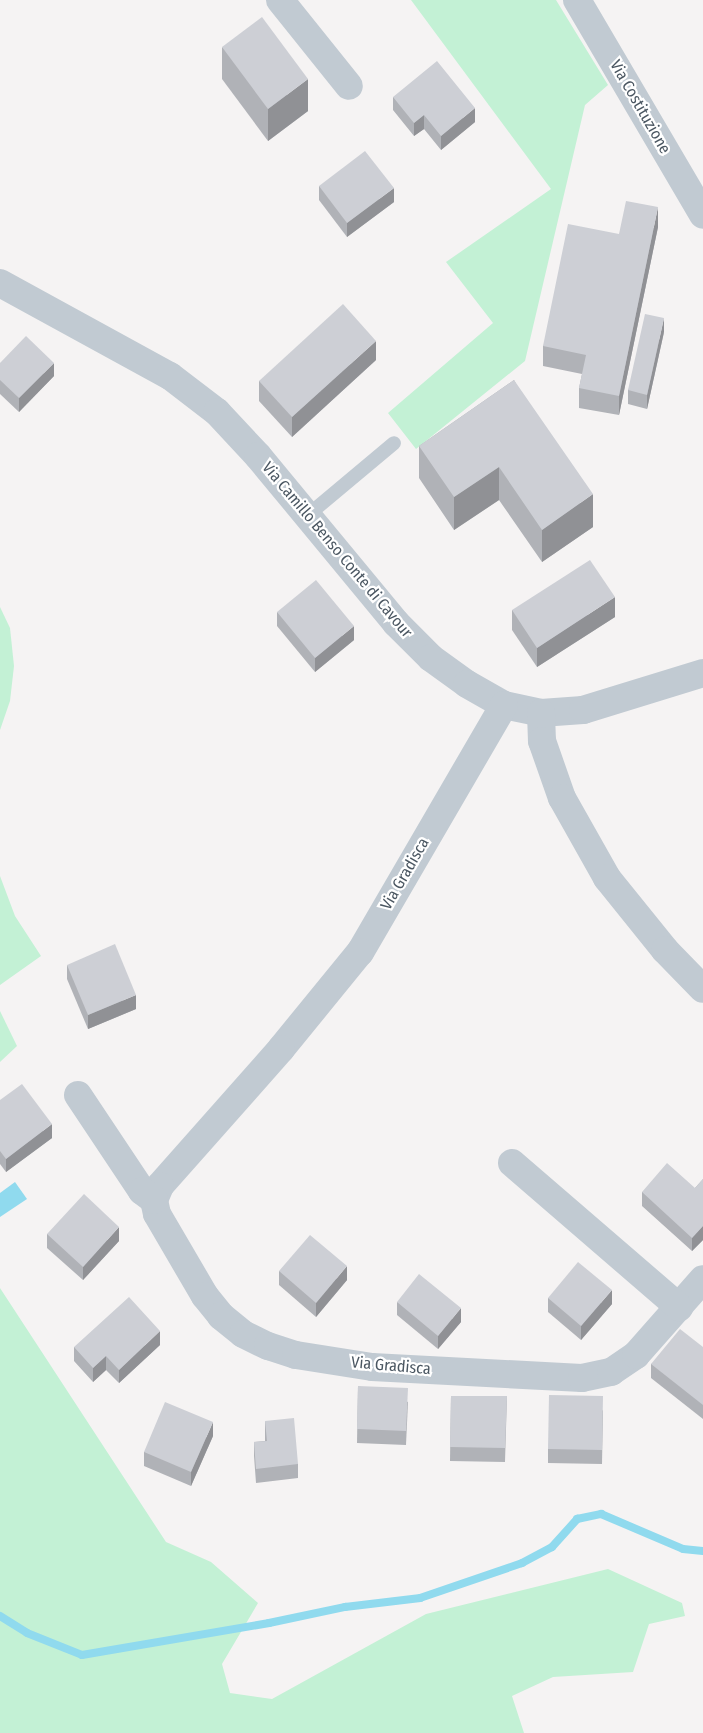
<!DOCTYPE html>
<style>
body{margin:0}
#map{position:relative;width:703px;height:1733px;overflow:hidden;background:#f5f3f3;font-family:"Fira Sans Condensed",sans-serif}
div>[style]{position:absolute}
[style*='--x']{left:calc(var(--x)*1px);top:calc(var(--y)*1px);width:calc(var(--w)*1px);rotate:calc(var(--a)*1deg)}
.green>*{inset:0;background:#c3f1d5}
.water>*{inset:0;background:#90daee}
.stream>*{height:8px;margin:-4px;padding:0 4px;transform-origin:4px;border-radius:4px;background:#90daee}
.lane>*{height:14px;margin:-7px;padding:0 7px;transform-origin:7px;border-radius:7px;background:#c1cad2}
.street>*{height:28px;margin:-14px;padding:0 14px;transform-origin:14px;border-radius:14px;background:#c1cad2}
.wall>*{inset:0;background:#b0b2b7}
.shaded-wall>*{inset:0;background:#909195}
.building>*{inset:0;background:#cdcfd5}
span{translate:-50% -50%;white-space:nowrap;text-align:center;line-height:1.15;-webkit-text-stroke:4.5px #fff;paint-order:stroke}
.street-label{font-size:16px;color:#4a5661}
</style>
<div id="map">
<div class="green">
<div style="clip-path:polygon(411px 0,556px 0,608px 85px,585px 105px,525px 361px,416px 449px,388px 413px,493px 323px,446px 262px,551px 189px)"></div>
<div style="clip-path:polygon(0 607px,10px 628px,14px 666px,10px 701px,0 730px)"></div>
<div style="clip-path:polygon(0 876px,15px 916px,41px 956px,0 985px)"></div>
<div style="clip-path:polygon(0 1011px,17px 1046px,0 1062px)"></div>
<div style="clip-path:polygon(0 1288px,166px 1542px,211px 1562px,258px 1603px,222px 1664px,230px 1693px,272px 1699px,426px 1614px,608px 1569px,682px 1603px,685px 1616px,649px 1624px,633px 1672px,553px 1677px,512px 1696px,524px 1733px,0 1733px)"></div>
</div>
<div class="water">
<div style="clip-path:polygon(15px 1182px,27px 1199px,0 1217px,0 1193px)"></div>
</div>
<div class="stream">
<div style="--x:0;--y:1616;--w:32;--a:32"></div>
<div style="--x:27;--y:1633;--w:59;--a:21.8"></div>
<div style="--x:82;--y:1655;--w:190;--a:-9.7"></div>
<div style="--x:269;--y:1623;--w:78;--a:-11.9"></div>
<div style="--x:345;--y:1607;--w:76;--a:-6.8"></div>
<div style="--x:420;--y:1598;--w:108;--a:-18.9"></div>
<div style="--x:522;--y:1563;--w:34;--a:-28"></div>
<div style="--x:552;--y:1547;--w:38;--a:-48"></div>
<div style="--x:577;--y:1519;--w:25;--a:-12"></div>
<div style="--x:601;--y:1514;--w:89;--a:23.1"></div>
<div style="--x:683;--y:1549;--w:20;--a:6"></div>
</div>
<div class="lane">
<div style="--x:308;--y:515;--w:112;--a:-39.9"></div>
</div>
<div class="street">
<div style="--x:280;--y:0;--w:110;--a:51.3"></div>
<div style="--x:577;--y:0;--w:249;--a:59.6"></div>
<div style="--x:0;--y:283;--w:194;--a:28.7"></div>
<div style="--x:170;--y:376;--w:59;--a:37.5"></div>
<div style="--x:217;--y:412;--w:60;--a:47"></div>
<div style="--x:258;--y:456;--w:217;--a:50.4"></div>
<div style="--x:396;--y:623;--w:49;--a:45"></div>
<div style="--x:431;--y:658;--w:44;--a:35.8"></div>
<div style="--x:467;--y:684;--w:43;--a:29.6"></div>
<div style="--x:504;--y:705;--w:38;--a:12"></div>
<div style="--x:541;--y:713;--w:42;--a:-4.1"></div>
<div style="--x:583;--y:710;--w:126;--a:-17.1"></div>
<div style="--x:504;--y:705;--w:286;--a:120.2"></div>
<div style="--x:360;--y:952;--w:125;--a:129.2"></div>
<div style="--x:281;--y:1049;--w:183;--a:131.5"></div>
<div style="--x:160;--y:1186;--w:15;--a:113"></div>
<div style="--x:154;--y:1200;--w:14;--a:78"></div>
<div style="--x:157;--y:1214;--w:95;--a:59.7"></div>
<div style="--x:205;--y:1296;--w:26;--a:51"></div>
<div style="--x:221;--y:1316;--w:28;--a:39"></div>
<div style="--x:243;--y:1334;--w:28;--a:26"></div>
<div style="--x:268;--y:1346;--w:29;--a:18"></div>
<div style="--x:296;--y:1355;--w:77;--a:9"></div>
<div style="--x:372;--y:1367;--w:210;--a:3"></div>
<div style="--x:582;--y:1378;--w:30;--a:-12"></div>
<div style="--x:611;--y:1372;--w:30;--a:-34"></div>
<div style="--x:636;--y:1355;--w:101;--a:-48.6"></div>
<div style="--x:541;--y:713;--w:28;--a:88"></div>
<div style="--x:542;--y:741;--w:60;--a:70.7"></div>
<div style="--x:562;--y:798;--w:92;--a:60.6"></div>
<div style="--x:607;--y:878;--w:92;--a:51.1"></div>
<div style="--x:665;--y:950;--w:54;--a:45.7"></div>
<div style="--x:78;--y:1095;--w:115;--a:56.3"></div>
<div style="--x:142;--y:1191;--w:15;--a:37"></div>
<div style="--x:512;--y:1163;--w:221;--a:40.8"></div>
</div>
<div class="wall">
<div style="clip-path:polygon(222px 47px,308px 111px,268px 141px,222px 79px)"></div>
<div style="clip-path:polygon(393px 97px,475px 122px,441px 150px,424px 129px,414px 136px,393px 110px)"></div>
<div style="clip-path:polygon(319px 186px,394px 202px,347px 237px,319px 200px)"></div>
<div style="clip-path:polygon(658px 227px,619px 415px,579px 408px,579px 388px,582px 374px,543px 366px,543px 346px,619px 234px)"></div>
<div style="clip-path:polygon(664px 332px,647px 409px,628px 404px,628px 390px)"></div>
<div style="clip-path:polygon(376px 360px,292px 437px,259px 401px,259px 381px)"></div>
<div style="clip-path:polygon(0 363px,54px 376px,19px 412px,0 394px)"></div>
<div style="clip-path:polygon(514px 380px,593px 527px,542px 562px,499px 500px,454px 530px,419px 478px,419px 446px)"></div>
<div style="clip-path:polygon(512px 610px,615px 617px,537px 667px,512px 630px)"></div>
<div style="clip-path:polygon(277px 612px,354px 640px,315px 672px,277px 626px)"></div>
<div style="clip-path:polygon(67px 965px,136px 1009px,88px 1029px,67px 979px)"></div>
<div style="clip-path:polygon(0 1100px,52px 1138px,6px 1172px,0 1164px)"></div>
<div style="clip-path:polygon(703px 1179px,703px 1240px,692px 1251px,642px 1206px,642px 1192px,695px 1188px)"></div>
<div style="clip-path:polygon(47px 1234px,119px 1241px,83px 1280px,47px 1248px)"></div>
<div style="clip-path:polygon(279px 1271px,347px 1280px,316px 1317px,279px 1285px)"></div>
<div style="clip-path:polygon(548px 1298px,612px 1304px,581px 1340px,548px 1312px)"></div>
<div style="clip-path:polygon(397px 1302px,461px 1322px,438px 1349px,397px 1315px)"></div>
<div style="clip-path:polygon(160px 1345px,119px 1383px,106px 1370px,93px 1382px,74px 1361px,74px 1347px)"></div>
<div style="clip-path:polygon(703px 1347px,703px 1419px,651px 1378px,651px 1364px)"></div>
<div style="clip-path:polygon(358px 1386px,408px 1402px,406px 1445px,357px 1443px)"></div>
<div style="clip-path:polygon(451px 1396px,507px 1396px,505px 1462px,450px 1461px)"></div>
<div style="clip-path:polygon(603px 1410px,602px 1464px,548px 1463px,548px 1449px)"></div>
<div style="clip-path:polygon(265px 1421px,298px 1464px,298px 1478px,256px 1483px,254px 1456px,254px 1442px,265px 1441px)"></div>
<div style="clip-path:polygon(213px 1436px,191px 1486px,144px 1466px,144px 1452px)"></div>
</div>
<div class="shaded-wall">
<div style="clip-path:polygon(308px 79px,308px 111px,268px 141px,268px 109px)"></div>
<div style="clip-path:polygon(475px 108px,475px 122px,441px 150px,441px 136px)"></div>
<div style="clip-path:polygon(424px 115px,424px 129px,414px 136px,414px 123px)"></div>
<div style="clip-path:polygon(394px 188px,394px 202px,347px 237px,347px 223px)"></div>
<div style="clip-path:polygon(658px 207px,658px 227px,619px 415px,619px 396px)"></div>
<div style="clip-path:polygon(664px 318px,664px 332px,647px 409px,647px 395px)"></div>
<div style="clip-path:polygon(376px 341px,376px 360px,292px 437px,292px 417px)"></div>
<div style="clip-path:polygon(54px 363px,54px 376px,19px 412px,19px 398px)"></div>
<div style="clip-path:polygon(499px 467px,499px 500px,454px 530px,454px 497px)"></div>
<div style="clip-path:polygon(593px 494px,593px 527px,542px 562px,542px 530px)"></div>
<div style="clip-path:polygon(615px 597px,615px 617px,537px 667px,537px 648px)"></div>
<div style="clip-path:polygon(354px 626px,354px 640px,315px 672px,315px 658px)"></div>
<div style="clip-path:polygon(136px 995px,136px 1009px,88px 1029px,88px 1015px)"></div>
<div style="clip-path:polygon(52px 1124px,52px 1138px,6px 1172px,6px 1159px)"></div>
<div style="clip-path:polygon(703px 1226px,703px 1240px,692px 1251px,692px 1238px)"></div>
<div style="clip-path:polygon(119px 1227px,119px 1241px,83px 1280px,83px 1267px)"></div>
<div style="clip-path:polygon(347px 1266px,347px 1280px,316px 1317px,316px 1303px)"></div>
<div style="clip-path:polygon(612px 1290px,612px 1304px,581px 1340px,581px 1326px)"></div>
<div style="clip-path:polygon(461px 1308px,461px 1322px,438px 1349px,438px 1336px)"></div>
<div style="clip-path:polygon(160px 1331px,160px 1345px,119px 1383px,119px 1370px)"></div>
<div style="clip-path:polygon(106px 1356px,106px 1370px,93px 1382px,93px 1368px)"></div>
<div style="clip-path:polygon(213px 1422px,213px 1436px,191px 1486px,191px 1472px)"></div>
</div>
<div class="building">
<div style="clip-path:polygon(262px 17px,308px 79px,268px 109px,222px 47px)"></div>
<div style="clip-path:polygon(437px 61px,475px 108px,441px 136px,424px 115px,414px 123px,393px 97px)"></div>
<div style="clip-path:polygon(365px 151px,394px 188px,347px 223px,319px 186px)"></div>
<div style="clip-path:polygon(626px 201px,658px 207px,619px 396px,579px 388px,586px 355px,543px 346px,568px 224px,619px 234px)"></div>
<div style="clip-path:polygon(343px 304px,376px 341px,292px 417px,259px 381px)"></div>
<div style="clip-path:polygon(645px 314px,664px 318px,647px 395px,628px 390px)"></div>
<div style="clip-path:polygon(26px 336px,54px 363px,19px 398px,0 380px,0 363px)"></div>
<div style="clip-path:polygon(514px 380px,593px 494px,542px 530px,499px 467px,454px 497px,419px 446px)"></div>
<div style="clip-path:polygon(590px 560px,615px 597px,537px 648px,512px 610px)"></div>
<div style="clip-path:polygon(316px 580px,354px 626px,315px 658px,277px 612px)"></div>
<div style="clip-path:polygon(115px 944px,136px 995px,88px 1015px,67px 965px)"></div>
<div style="clip-path:polygon(22px 1084px,52px 1124px,6px 1159px,0 1151px,0 1100px)"></div>
<div style="clip-path:polygon(667px 1163px,695px 1188px,703px 1179px,703px 1226px,692px 1238px,642px 1192px)"></div>
<div style="clip-path:polygon(84px 1194px,119px 1227px,83px 1267px,47px 1234px)"></div>
<div style="clip-path:polygon(310px 1235px,347px 1266px,316px 1303px,279px 1271px)"></div>
<div style="clip-path:polygon(578px 1262px,612px 1290px,581px 1326px,548px 1298px)"></div>
<div style="clip-path:polygon(419px 1274px,461px 1308px,438px 1336px,397px 1302px)"></div>
<div style="clip-path:polygon(129px 1297px,160px 1331px,119px 1370px,106px 1356px,93px 1368px,74px 1347px)"></div>
<div style="clip-path:polygon(680px 1329px,703px 1347px,703px 1405px,651px 1364px)"></div>
<div style="clip-path:polygon(358px 1386px,408px 1388px,406px 1431px,357px 1429px)"></div>
<div style="clip-path:polygon(549px 1395px,603px 1396px,602px 1450px,548px 1449px)"></div>
<div style="clip-path:polygon(451px 1396px,507px 1396px,505px 1448px,450px 1447px)"></div>
<div style="clip-path:polygon(165px 1402px,213px 1422px,191px 1472px,144px 1452px)"></div>
<div style="clip-path:polygon(294px 1418px,298px 1464px,256px 1469px,254px 1442px,267px 1441px,265px 1421px)"></div>
</div>
<div class="street-label">
<span style="left:640px;top:107px;rotate:60deg">Via Costituzione</span>
<span style="left:337px;top:550px;rotate:50deg">Via Camillo Benso Conte di Cavour</span>
<span style="left:405px;top:874px;rotate:-60deg">Via Gradisca</span>
<span style="left:391px;top:1366px;rotate:5deg">Via Gradisca</span>
</div>
</div>
